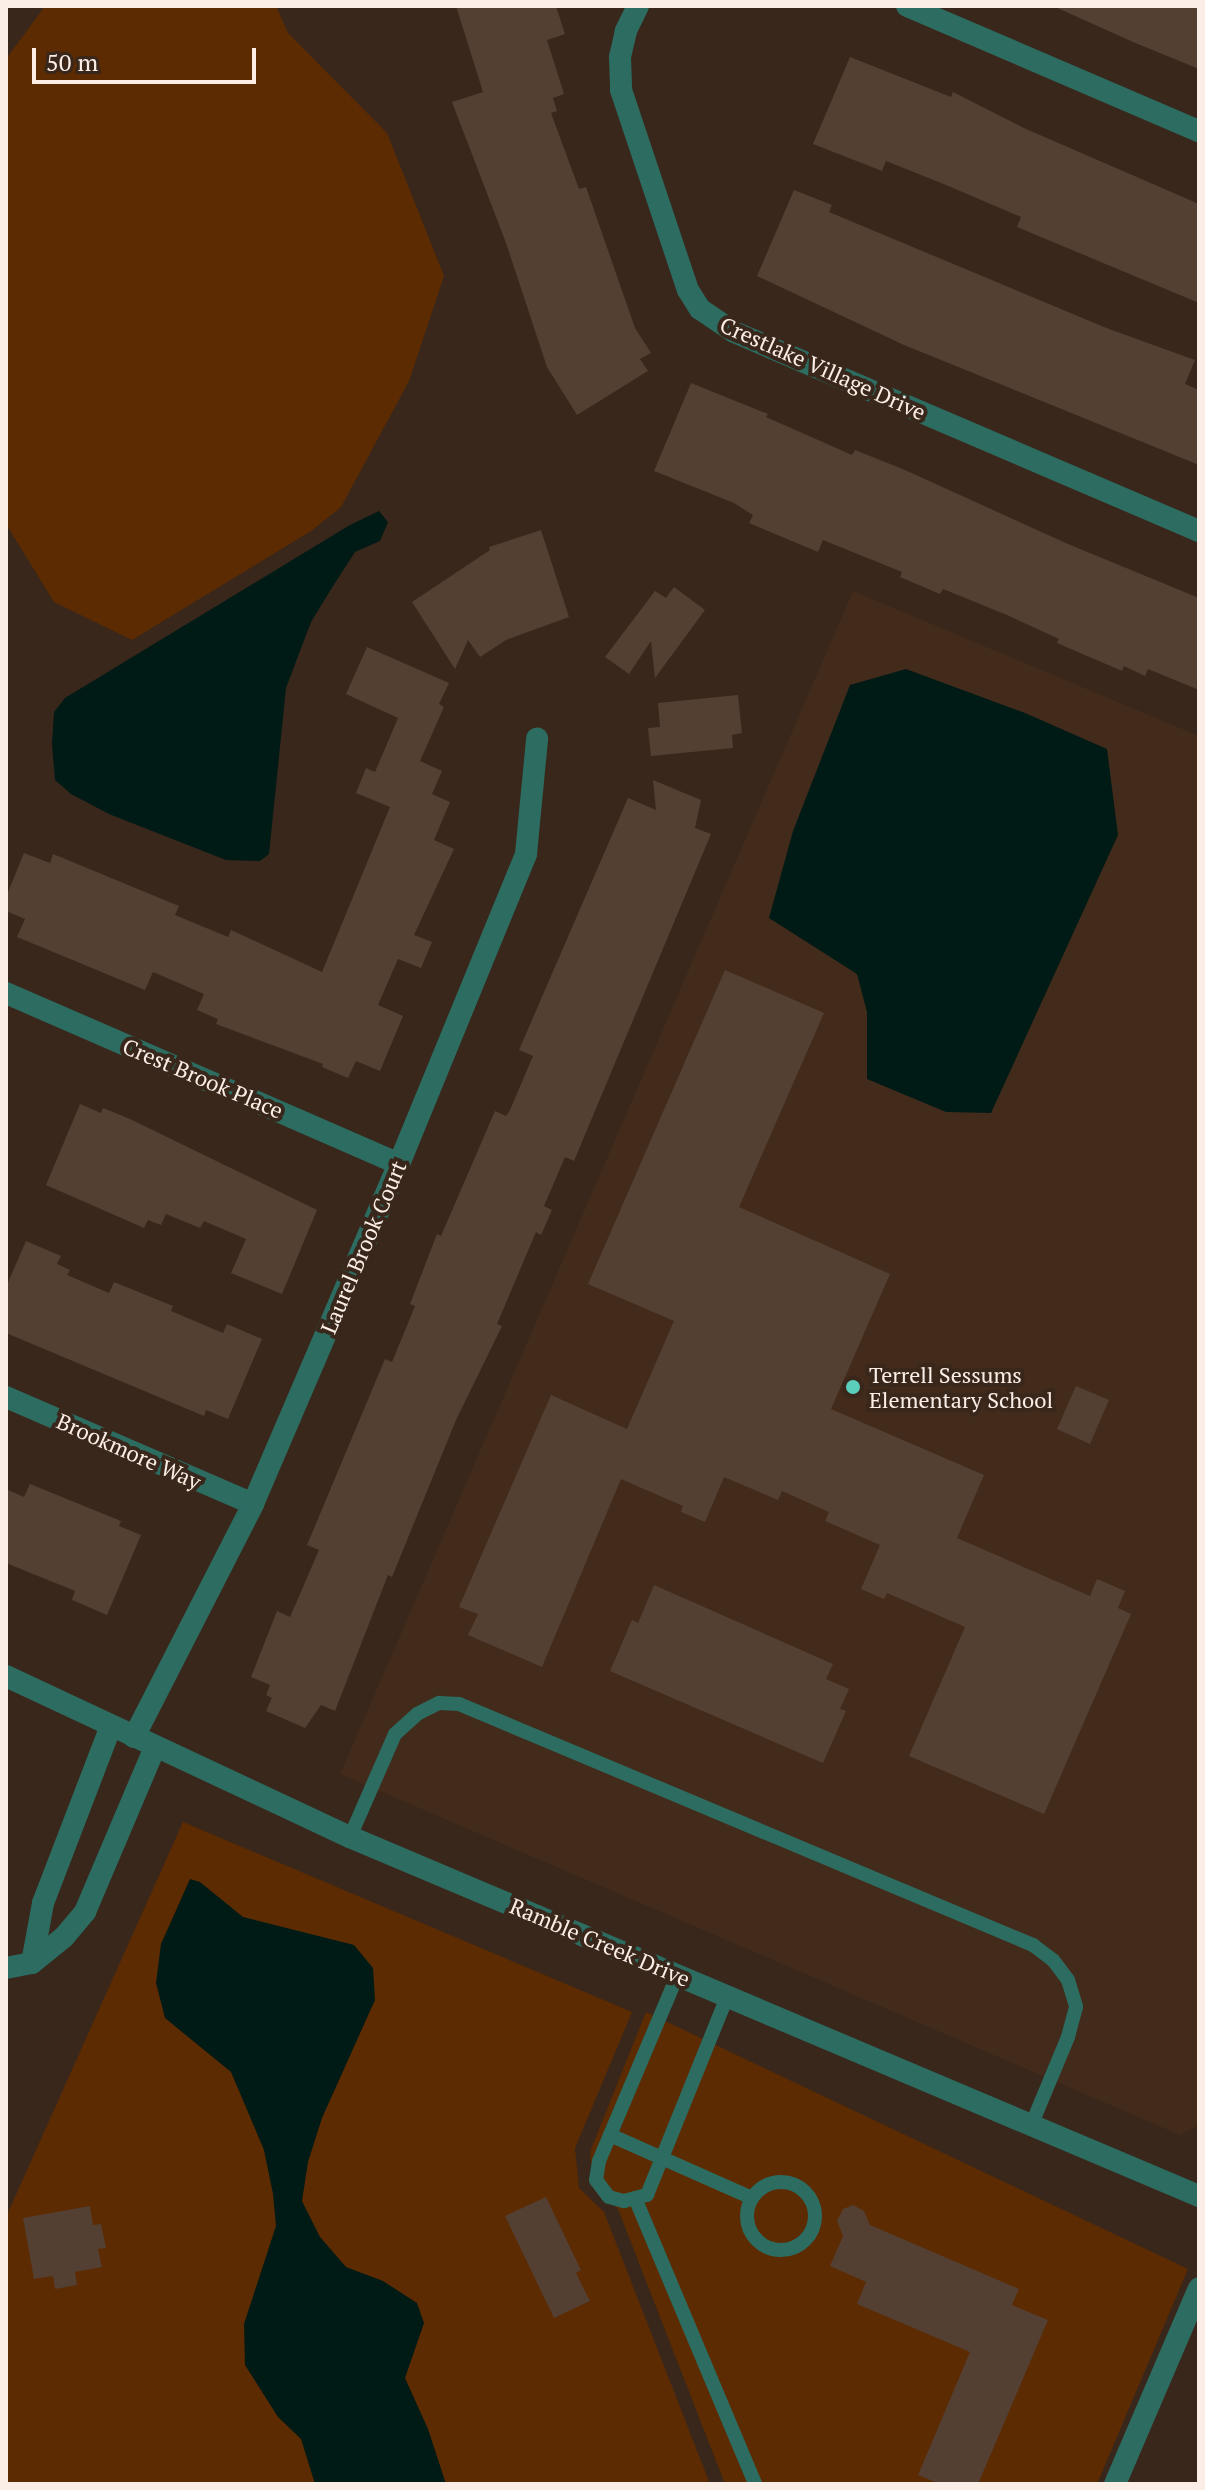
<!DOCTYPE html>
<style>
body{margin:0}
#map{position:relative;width:1205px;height:2490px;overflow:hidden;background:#39271b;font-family:"PT Serif",serif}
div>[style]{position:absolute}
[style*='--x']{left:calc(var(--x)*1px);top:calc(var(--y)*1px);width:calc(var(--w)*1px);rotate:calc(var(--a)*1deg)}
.built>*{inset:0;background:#432b1b}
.green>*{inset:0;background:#5c2b02}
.water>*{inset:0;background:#001a16}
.building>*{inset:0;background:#543f33}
.service>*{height:14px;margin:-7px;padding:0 7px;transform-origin:7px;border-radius:7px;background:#2c6c61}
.service>.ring{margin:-7px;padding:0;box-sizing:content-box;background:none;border:14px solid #2c6c61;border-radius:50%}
.minor>*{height:22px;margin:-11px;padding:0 11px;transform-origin:11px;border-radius:11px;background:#2c6c61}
.tertiary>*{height:22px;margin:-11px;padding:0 11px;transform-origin:11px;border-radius:11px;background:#2c6c61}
.dots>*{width:22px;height:22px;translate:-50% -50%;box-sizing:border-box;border:4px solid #39271b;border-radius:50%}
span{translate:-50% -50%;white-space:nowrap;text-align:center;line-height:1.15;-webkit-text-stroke:8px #39271b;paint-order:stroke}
.street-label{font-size:22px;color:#fbeee6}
.poi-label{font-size:22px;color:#fbeee6}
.left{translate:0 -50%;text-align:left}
.frame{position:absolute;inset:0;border:8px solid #fbeee6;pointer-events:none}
.scale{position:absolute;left:32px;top:48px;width:224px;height:36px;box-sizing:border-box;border:4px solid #fbeee6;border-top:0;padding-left:10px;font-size:24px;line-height:28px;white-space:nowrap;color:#fbeee6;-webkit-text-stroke:6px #39271b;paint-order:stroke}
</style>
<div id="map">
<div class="built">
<div style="clip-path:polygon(853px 591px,1199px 736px,1199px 2125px,1180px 2135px,340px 1774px)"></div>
</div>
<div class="green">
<div style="clip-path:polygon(45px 6px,276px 6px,288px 33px,387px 133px,444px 276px,409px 381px,341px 507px,311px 531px,132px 640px,54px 602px,6px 524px,6px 59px)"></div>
<div style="clip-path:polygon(183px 1822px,632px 2012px,575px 2148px,579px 2188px,604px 2212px,710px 2484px,6px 2484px,6px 2217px)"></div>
<div style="clip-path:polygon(646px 2012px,1188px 2269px,1097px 2484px,725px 2484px,618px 2209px,593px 2183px,590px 2152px)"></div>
</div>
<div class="water">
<div style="clip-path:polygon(379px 511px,388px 522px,380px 541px,355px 552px,333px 586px,311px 622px,286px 688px,269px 854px,260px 861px,226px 860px,109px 814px,71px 794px,55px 780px,52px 744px,54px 712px,65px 698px,350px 525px)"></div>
<div style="clip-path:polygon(906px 669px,1025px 713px,1107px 749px,1118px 835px,991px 1113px,946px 1112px,867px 1079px,867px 1012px,857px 974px,769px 918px,793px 831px,850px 685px)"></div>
<div style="clip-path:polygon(190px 1879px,200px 1882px,243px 1917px,354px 1945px,373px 1968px,375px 2000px,322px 2118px,308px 2162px,302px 2201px,320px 2237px,346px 2267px,383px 2281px,417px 2303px,424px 2323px,405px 2378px,428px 2429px,446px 2484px,315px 2484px,301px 2439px,278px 2417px,245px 2365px,244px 2324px,276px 2226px,273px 2194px,264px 2150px,231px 2072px,165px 2018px,156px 1983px,161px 1944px)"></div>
</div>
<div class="building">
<div style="clip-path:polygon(456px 6px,556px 6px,565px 34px,547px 40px,564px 94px,553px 98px,557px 111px,551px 113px,579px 189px,586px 187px,635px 328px,651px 353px,640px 359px,648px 371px,577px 415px,547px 367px,506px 243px,452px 102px,483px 92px)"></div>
<div style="clip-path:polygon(1053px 6px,1199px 6px,1199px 69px,1133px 42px)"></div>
<div style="clip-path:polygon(850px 57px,951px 97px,953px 92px,1026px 129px,1199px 204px,1199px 303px,1017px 227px,1021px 217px,946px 185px,886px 161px,882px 171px,813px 144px)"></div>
<div style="clip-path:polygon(794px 190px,832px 205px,829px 212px,1109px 329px,1195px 360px,1185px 384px,1199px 390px,1199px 465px,904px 345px,757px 276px)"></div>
<div style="clip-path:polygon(691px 383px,768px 414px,766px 417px,852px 455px,855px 450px,905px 470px,1068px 544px,1199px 598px,1199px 690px,1148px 669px,1145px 676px,1124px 666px,1122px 671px,1057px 643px,1059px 639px,1007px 615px,943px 589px,940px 594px,900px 577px,902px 572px,823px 540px,818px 552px,749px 523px,753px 515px,734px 503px,654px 471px)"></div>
<div style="clip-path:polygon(541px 530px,569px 617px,506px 640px,480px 657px,468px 640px,455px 669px,412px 602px,490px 550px,489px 547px)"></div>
<div style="clip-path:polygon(674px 587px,705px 610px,655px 678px,651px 641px,629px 674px,605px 657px,655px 591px,666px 598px)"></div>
<div style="clip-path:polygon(367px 647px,449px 683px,439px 704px,444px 707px,420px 761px,442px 771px,432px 794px,450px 802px,434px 840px,454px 849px,414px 935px,432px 942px,421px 968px,398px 959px,378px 1005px,403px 1016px,380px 1071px,356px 1061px,348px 1078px,322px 1067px,323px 1064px,216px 1024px,218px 1019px,197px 1010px,204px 994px,153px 972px,145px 990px,17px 937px,25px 919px,6px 911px,6px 897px,24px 853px,50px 863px,53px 854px,179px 906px,175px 915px,228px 937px,231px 930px,322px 972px,390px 807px,356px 793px,366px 768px,375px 772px,398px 718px,346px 694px)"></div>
<div style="clip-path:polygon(738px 695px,742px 733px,732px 735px,733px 748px,651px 756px,648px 728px,660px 727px,658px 703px)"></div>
<div style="clip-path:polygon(653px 780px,701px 800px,695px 828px,711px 834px,574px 1161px,565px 1157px,544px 1206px,552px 1210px,541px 1235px,536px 1232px,497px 1324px,502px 1326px,456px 1420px,392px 1577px,388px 1575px,335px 1711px,321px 1705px,305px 1728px,266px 1711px,272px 1698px,266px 1695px,270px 1685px,251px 1677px,277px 1611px,290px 1617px,319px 1550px,307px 1545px,385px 1359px,392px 1362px,415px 1306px,410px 1304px,437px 1234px,441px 1236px,495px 1111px,506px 1116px,510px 1110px,533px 1056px,519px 1050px,628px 798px,656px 810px)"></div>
<div style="clip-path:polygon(725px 970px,824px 1013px,739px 1207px,890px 1274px,831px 1409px,984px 1475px,957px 1538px,1090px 1596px,1097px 1579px,1125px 1591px,1118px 1608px,1131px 1614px,1044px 1814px,909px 1756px,965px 1627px,887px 1593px,884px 1599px,861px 1589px,880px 1545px,825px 1521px,829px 1512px,782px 1491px,778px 1500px,724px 1477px,705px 1522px,681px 1512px,683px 1506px,621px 1479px,542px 1667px,468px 1635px,478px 1614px,459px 1607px,551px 1395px,627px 1429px,674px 1321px,588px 1284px)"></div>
<div style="clip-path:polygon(80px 1104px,101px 1113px,103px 1108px,130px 1119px,317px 1210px,282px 1294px,231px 1273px,246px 1239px,204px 1221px,200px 1228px,166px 1214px,161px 1225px,148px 1220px,144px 1228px,46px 1185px)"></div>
<div style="clip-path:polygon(26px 1241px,61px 1256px,57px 1264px,70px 1270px,67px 1275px,109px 1293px,114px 1282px,173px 1306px,171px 1311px,223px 1333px,227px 1324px,262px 1339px,228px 1419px,206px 1410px,204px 1416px,6px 1333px,6px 1287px)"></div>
<div style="clip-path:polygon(1076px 1386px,1109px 1400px,1090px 1444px,1057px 1429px)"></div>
<div style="clip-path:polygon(30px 1484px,121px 1521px,119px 1526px,141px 1535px,107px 1615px,72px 1600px,75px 1591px,6px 1563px,6px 1489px,24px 1497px)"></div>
<div style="clip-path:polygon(654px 1585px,833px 1664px,826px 1679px,849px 1689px,840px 1709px,846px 1711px,823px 1763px,610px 1671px,632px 1620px,638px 1623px)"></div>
<div style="clip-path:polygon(546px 2197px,581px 2270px,576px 2273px,590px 2301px,554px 2318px,505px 2216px)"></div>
<div style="clip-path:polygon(853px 2205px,864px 2211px,870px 2225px,1019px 2289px,1012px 2305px,1048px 2320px,978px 2484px,940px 2484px,918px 2475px,970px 2352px,857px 2304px,866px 2282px,830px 2266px,843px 2236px,837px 2221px,843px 2209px)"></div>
<div style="clip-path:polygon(90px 2206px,93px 2225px,101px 2224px,106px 2248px,98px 2249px,102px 2267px,75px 2272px,77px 2285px,55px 2289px,53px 2276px,34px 2279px,23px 2218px)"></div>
</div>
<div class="service">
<div style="--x:350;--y:1837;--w:112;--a:-66.4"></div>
<div style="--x:395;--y:1734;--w:30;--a:-42"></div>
<div style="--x:417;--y:1714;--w:25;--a:-27"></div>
<div style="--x:439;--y:1703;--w:20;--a:3"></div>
<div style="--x:459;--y:1704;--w:623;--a:22.78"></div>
<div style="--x:1033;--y:1945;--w:25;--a:37"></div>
<div style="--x:1053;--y:1960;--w:25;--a:53"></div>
<div style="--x:1068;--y:1980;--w:28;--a:73"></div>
<div style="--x:1076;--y:2007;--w:31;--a:105"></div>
<div style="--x:1068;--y:2037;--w:96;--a:112.6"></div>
<div style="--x:678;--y:1974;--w:203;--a:112.9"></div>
<div style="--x:599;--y:2161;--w:19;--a:99"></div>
<div style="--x:596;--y:2180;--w:21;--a:53"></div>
<div style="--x:609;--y:2197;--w:16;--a:15"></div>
<div style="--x:624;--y:2201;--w:24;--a:-15"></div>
<div style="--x:647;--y:2195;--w:214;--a:-68"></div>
<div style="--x:610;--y:2135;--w:155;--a:23.9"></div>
<div class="ring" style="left:747px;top:2182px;width:54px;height:54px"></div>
<div style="--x:635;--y:2198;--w:310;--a:67.2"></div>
</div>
<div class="minor">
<div style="--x:638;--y:6;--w:28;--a:116"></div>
<div style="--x:626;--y:31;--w:27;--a:103"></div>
<div style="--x:620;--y:57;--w:33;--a:88"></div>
<div style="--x:621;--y:90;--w:211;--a:71.5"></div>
<div style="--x:688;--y:290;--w:22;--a:58"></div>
<div style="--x:700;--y:309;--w:41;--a:34.1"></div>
<div style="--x:734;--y:332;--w:506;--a:23.17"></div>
<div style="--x:907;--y:6;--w:318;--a:23.2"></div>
<div style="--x:6;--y:993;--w:429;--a:23.5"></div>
<div style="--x:6;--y:1397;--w:269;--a:23.4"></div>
<div style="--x:134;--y:1737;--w:262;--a:-62.9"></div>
<div style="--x:253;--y:1504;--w:370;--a:-66.8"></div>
<div style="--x:399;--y:1164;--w:335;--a:-67.7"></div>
<div style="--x:526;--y:854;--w:116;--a:-84.5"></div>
<div style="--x:32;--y:1963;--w:61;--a:-79.6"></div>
<div style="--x:43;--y:1903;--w:190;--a:-69"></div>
<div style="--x:6;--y:1968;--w:26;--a:-11"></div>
<div style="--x:32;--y:1963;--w:41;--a:-39.1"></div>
<div style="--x:64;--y:1937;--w:33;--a:-50"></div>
<div style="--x:85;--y:1912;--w:179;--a:-67"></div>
</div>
<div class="tertiary">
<div style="--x:6;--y:1676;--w:380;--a:25.1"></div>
<div style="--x:350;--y:1837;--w:922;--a:22.92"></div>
<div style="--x:1115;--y:2484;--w:213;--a:-66.8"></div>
</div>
<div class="dots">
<div style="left:853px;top:1387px;background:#5bcebb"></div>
</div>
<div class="street-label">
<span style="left:823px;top:368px;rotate:24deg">Crestlake Village Drive</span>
<span style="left:203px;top:1078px;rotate:23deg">Crest Brook Place</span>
<span style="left:363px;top:1247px;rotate:-67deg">Laurel Brook Court</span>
<span style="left:129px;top:1451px;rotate:24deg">Brookmore Way</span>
<span style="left:600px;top:1942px;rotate:23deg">Ramble Creek Drive</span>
</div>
<div class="poi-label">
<span class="left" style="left:869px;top:1387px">Terrell Sessums<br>Elementary School</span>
</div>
<div class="frame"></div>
<div class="scale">50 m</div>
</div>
